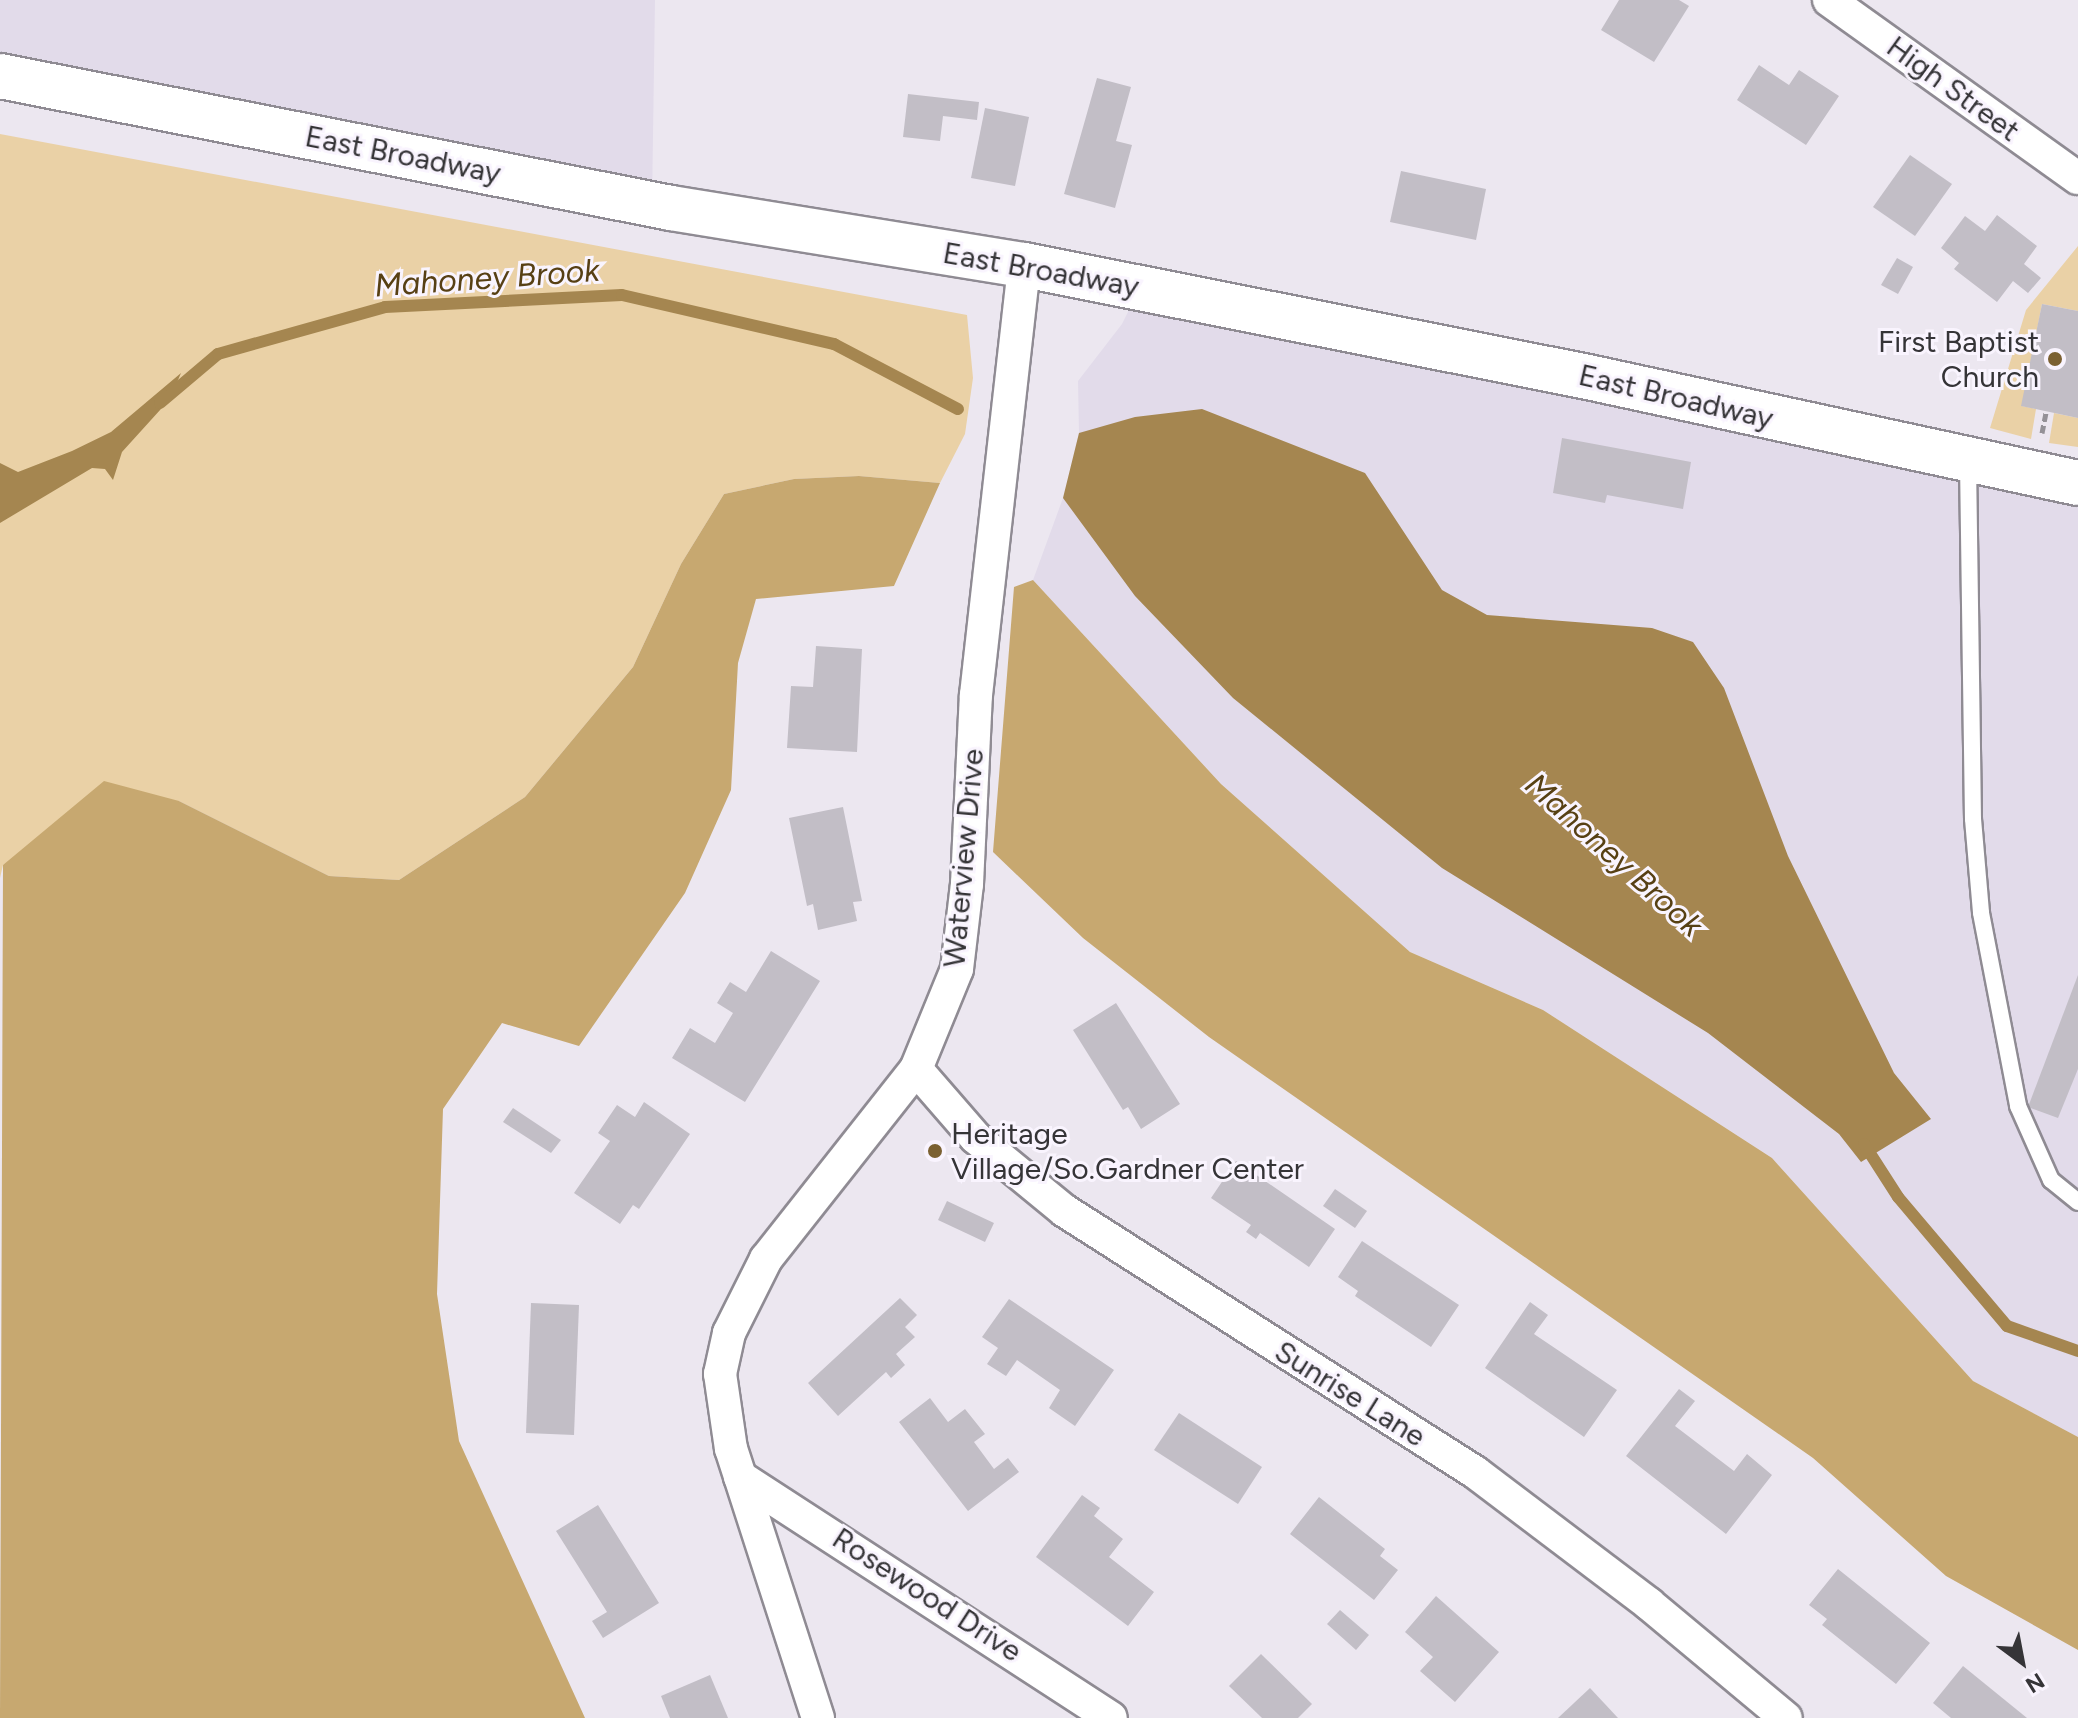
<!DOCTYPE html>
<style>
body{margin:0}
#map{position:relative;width:2078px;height:1718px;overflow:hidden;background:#ece7f0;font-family:Figtree,sans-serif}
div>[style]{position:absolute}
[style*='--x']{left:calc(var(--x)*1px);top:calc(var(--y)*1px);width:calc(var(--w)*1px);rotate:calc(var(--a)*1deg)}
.built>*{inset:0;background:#e2dbea}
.green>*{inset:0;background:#ead1a6}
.forest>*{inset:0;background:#c7a870}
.water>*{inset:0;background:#a58650}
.stream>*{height:12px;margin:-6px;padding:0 6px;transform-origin:6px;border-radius:6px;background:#a58650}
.building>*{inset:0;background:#c2bec6}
.path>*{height:5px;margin-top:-2.5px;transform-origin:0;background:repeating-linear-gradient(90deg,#949197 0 8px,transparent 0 12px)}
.roads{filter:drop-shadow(2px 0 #8f8b93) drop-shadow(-2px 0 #8f8b93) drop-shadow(0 2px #8f8b93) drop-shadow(0 -2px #8f8b93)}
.service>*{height:16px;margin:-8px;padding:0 8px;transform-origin:8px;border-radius:8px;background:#fff}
.minor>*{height:32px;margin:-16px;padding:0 16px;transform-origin:16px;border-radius:16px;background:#fff}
.secondary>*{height:44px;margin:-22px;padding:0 22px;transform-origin:22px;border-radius:22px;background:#fff}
.dots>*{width:22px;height:22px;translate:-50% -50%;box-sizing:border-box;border:4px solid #f9f4fe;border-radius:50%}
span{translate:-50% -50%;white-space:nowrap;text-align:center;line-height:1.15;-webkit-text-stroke:6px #f9f4fe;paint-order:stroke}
.street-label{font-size:30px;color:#353437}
.poi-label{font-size:30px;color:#353437}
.right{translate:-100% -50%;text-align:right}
.left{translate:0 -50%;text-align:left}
.water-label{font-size:32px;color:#574014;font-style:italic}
.north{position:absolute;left:1982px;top:1622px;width:80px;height:80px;-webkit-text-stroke:6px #f9f4fe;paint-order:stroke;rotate:148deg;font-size:22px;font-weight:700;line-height:32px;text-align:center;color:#353437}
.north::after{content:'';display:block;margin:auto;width:28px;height:36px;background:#353437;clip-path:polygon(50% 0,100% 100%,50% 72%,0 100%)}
</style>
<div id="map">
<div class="built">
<div style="clip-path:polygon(0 0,655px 0,652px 204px,0 80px)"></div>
<div style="clip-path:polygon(1140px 288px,2078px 479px,2078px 1437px,1973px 1381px,1772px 1158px,1543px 1010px,1410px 952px,1221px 784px,1033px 580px,1063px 498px,1079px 433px,1078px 381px,1122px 324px)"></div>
</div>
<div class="green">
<div style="clip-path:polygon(0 134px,967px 315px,973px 378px,965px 434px,940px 483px,859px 476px,794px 479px,724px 494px,681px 564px,633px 667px,525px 797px,399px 880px,329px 876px,179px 801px,3px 865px,0 878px)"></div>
<div style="clip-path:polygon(2078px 246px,2078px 311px,2042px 304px,2022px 406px,2036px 409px,2031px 439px,1990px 428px,2026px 310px)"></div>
<div style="clip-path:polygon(2054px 413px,2078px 418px,2078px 447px,2049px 443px)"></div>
</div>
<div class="forest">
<div style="clip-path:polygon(859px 476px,940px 483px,894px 586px,756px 599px,738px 663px,731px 790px,685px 893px,579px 1046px,502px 1023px,443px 1109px,437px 1294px,459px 1441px,585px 1718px,0 1718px,3px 865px,104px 781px,179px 801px,329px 876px,399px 880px,525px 797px,633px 667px,681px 564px,724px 494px,794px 479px)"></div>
<div style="clip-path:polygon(1033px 580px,1221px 784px,1410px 952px,1543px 1010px,1772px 1158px,1973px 1381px,2078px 1437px,2078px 1650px,1946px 1576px,1813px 1458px,1209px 1037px,1083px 938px,993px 852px,1014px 587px)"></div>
</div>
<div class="water">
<div style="clip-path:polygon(181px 373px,170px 399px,122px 452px,113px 480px,105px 469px,92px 468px,0 523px,0 463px,18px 472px,72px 451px,111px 432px)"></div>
<div style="clip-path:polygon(1202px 409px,1365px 473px,1442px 590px,1487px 615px,1652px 628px,1693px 642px,1724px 688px,1788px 856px,1894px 1073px,1931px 1119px,1861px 1162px,1839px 1134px,1708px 1033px,1442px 868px,1233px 698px,1135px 596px,1063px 498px,1079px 433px,1135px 417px)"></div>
</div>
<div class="stream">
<div style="--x:160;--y:403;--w:76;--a:-40.2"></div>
<div style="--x:218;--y:354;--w:173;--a:-15.7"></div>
<div style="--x:385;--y:307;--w:237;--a:-2.9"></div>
<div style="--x:622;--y:295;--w:218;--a:13"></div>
<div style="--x:834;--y:344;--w:140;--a:27.7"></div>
<div style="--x:1864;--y:1144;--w:63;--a:57.3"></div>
<div style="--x:1898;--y:1197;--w:169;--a:49.8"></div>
<div style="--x:2007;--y:1326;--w:75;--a:19.4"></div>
</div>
<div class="building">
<div style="clip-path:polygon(1619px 0,1679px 0,1689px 6px,1654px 62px,1601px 30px)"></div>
<div style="clip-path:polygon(1759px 65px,1789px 85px,1799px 70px,1839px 96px,1806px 145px,1737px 100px)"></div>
<div style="clip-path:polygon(1097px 78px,1131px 87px,1116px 141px,1132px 145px,1115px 208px,1064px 194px)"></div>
<div style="clip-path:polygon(908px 94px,979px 102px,977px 120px,943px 116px,940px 141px,903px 137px)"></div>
<div style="clip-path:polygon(985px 108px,1029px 117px,1015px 186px,971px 178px)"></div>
<div style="clip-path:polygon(1910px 155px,1952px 184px,1915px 236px,1873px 207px)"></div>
<div style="clip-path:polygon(1401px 171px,1486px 189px,1476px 240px,1390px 222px)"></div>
<div style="clip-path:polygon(1997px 215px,2037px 246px,2024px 264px,2041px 278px,2028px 293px,2013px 281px,1997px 302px,1954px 269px,1959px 263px,1941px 248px,1965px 216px,1985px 231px)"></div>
<div style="clip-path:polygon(1897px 258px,1913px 267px,1898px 294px,1881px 285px)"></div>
<div style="clip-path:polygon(2042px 304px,2078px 311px,2078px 418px,2021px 406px)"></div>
<div style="clip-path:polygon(1562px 438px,1691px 462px,1683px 509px,1607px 495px,1605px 503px,1553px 493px)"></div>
<div style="clip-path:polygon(816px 646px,862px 649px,857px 752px,787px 748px,791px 686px,813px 687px)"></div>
<div style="clip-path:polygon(843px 807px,862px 901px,853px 902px,857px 921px,818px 930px,813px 904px,807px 906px,789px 818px)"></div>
<div style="clip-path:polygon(771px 951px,820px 981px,745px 1102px,672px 1058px,690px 1028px,715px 1043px,733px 1013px,717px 1003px,730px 982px,746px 992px)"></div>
<div style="clip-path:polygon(2078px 975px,2078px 1069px,2058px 1118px,2028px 1107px)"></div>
<div style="clip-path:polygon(1116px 1003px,1180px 1104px,1141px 1129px,1128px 1107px,1123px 1110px,1073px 1030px)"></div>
<div style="clip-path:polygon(644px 1102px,690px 1134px,639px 1209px,633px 1205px,620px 1224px,574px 1193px,610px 1141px,598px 1133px,617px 1105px,635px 1117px)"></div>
<div style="clip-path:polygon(513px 1108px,561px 1140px,551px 1153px,503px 1122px)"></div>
<div style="clip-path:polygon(1236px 1161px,1335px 1229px,1309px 1267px,1260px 1233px,1256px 1239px,1246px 1232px,1251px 1225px,1211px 1198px)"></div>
<div style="clip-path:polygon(1335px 1189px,1367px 1211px,1355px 1228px,1323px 1206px)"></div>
<div style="clip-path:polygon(947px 1201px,994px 1223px,985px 1242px,938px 1220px)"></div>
<div style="clip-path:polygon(1362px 1241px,1459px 1305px,1431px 1347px,1355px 1296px,1358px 1291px,1338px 1277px)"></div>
<div style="clip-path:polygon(900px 1298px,917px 1315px,905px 1327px,915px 1337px,896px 1354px,905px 1365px,891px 1378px,886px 1372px,838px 1416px,808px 1383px)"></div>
<div style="clip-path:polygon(1009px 1299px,1114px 1370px,1075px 1426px,1049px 1408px,1060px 1390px,1017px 1360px,1006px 1376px,987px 1364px,998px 1348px,982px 1337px)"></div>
<div style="clip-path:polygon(1530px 1302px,1548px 1315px,1534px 1334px,1617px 1390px,1584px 1437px,1485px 1368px)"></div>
<div style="clip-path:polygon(531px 1303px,579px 1305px,574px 1435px,526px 1433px)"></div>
<div style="clip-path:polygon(1679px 1389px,1695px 1401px,1675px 1426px,1734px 1471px,1747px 1454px,1772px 1475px,1726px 1534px,1626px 1456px)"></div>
<div style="clip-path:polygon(930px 1398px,948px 1422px,965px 1409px,985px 1434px,974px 1442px,994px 1469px,1008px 1458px,1019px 1472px,968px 1511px,899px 1422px)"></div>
<div style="clip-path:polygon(1179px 1413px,1262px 1467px,1238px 1504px,1154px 1450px)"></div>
<div style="clip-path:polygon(1082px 1495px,1100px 1508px,1094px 1516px,1123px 1539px,1109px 1557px,1154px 1592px,1128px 1626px,1036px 1557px)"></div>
<div style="clip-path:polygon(1319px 1497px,1385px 1549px,1380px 1556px,1398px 1570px,1374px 1600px,1290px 1534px)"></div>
<div style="clip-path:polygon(598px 1505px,659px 1603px,603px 1638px,592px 1621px,607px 1612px,556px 1531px)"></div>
<div style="clip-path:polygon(1838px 1569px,1930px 1643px,1896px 1684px,1822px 1625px,1827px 1619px,1809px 1605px)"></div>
<div style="clip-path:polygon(1436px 1596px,1499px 1652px,1455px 1702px,1420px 1671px,1433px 1657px,1405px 1632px)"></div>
<div style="clip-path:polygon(1340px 1610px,1369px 1635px,1356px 1650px,1327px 1624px)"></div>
<div style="clip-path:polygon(1261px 1654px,1312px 1704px,1298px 1718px,1262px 1718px,1229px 1686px)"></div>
<div style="clip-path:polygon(1963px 1666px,2027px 1718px,1951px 1718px,1933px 1703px)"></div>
<div style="clip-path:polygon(710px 1675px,728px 1718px,670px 1718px,661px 1696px)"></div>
<div style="clip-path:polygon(1590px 1688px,1618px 1718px,1558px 1718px)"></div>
</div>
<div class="path">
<div style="--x:2042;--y:433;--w:21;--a:-79"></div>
</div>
<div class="roads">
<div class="service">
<div style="--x:1968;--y:462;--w:357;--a:89.2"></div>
<div style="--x:1973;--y:819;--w:94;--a:85.1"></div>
<div style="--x:1981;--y:913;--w:197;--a:79.1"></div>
<div style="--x:2018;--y:1106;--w:81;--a:66"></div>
<div style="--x:2051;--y:1180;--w:35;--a:39"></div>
</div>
<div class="minor">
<div style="--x:1829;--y:0;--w:306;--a:35.6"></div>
<div style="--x:916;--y:1069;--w:91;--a:49"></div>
<div style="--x:976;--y:1138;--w:115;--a:39.4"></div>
<div style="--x:1065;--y:1211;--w:487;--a:32.5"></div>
<div style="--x:1476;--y:1473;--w:217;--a:37.1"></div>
<div style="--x:1649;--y:1604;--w:178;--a:39.8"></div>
<div style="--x:740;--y:1477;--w:442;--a:33"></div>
<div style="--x:818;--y:1718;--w:283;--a:-107.9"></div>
<div style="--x:731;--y:1449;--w:76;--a:-98.3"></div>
<div style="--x:720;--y:1374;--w:42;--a:-77.6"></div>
<div style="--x:729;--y:1333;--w:83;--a:-63.4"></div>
<div style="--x:766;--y:1259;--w:242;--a:-51.7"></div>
<div style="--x:916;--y:1069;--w:108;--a:-67.7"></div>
<div style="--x:957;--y:969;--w:86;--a:-83.3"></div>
<div style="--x:967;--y:884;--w:189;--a:-87.3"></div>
<div style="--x:976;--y:695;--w:433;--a:-83.6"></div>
</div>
<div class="secondary">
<div style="--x:0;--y:76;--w:684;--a:11.13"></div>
<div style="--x:671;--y:208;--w:358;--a:9.2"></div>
<div style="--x:1024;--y:265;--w:575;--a:11.23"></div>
<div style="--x:1588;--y:377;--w:501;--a:12.21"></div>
</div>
</div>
<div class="dots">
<div style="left:2055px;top:359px;background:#7b6132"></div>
<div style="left:935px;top:1151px;background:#7b6132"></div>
</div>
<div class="street-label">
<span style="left:1953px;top:89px;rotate:36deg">High Street</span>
<span style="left:403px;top:155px;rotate:11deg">East Broadway</span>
<span style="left:1041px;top:270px;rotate:10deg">East Broadway</span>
<span style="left:1676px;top:397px;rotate:13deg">East Broadway</span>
<span style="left:964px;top:858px;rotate:-85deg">Waterview Drive</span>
<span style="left:1350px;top:1394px;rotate:32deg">Sunrise Lane</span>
<span style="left:927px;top:1595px;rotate:33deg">Rosewood Drive</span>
</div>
<div class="poi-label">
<span class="right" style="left:2039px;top:359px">First Baptist<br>Church</span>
<span class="left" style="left:951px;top:1151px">Heritage<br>Village/So.Gardner Center</span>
</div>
<div class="water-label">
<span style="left:487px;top:278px;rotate:-4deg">Mahoney Brook</span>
<span style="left:1614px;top:855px;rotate:42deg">Mahoney Brook</span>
</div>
<div class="north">N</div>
</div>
